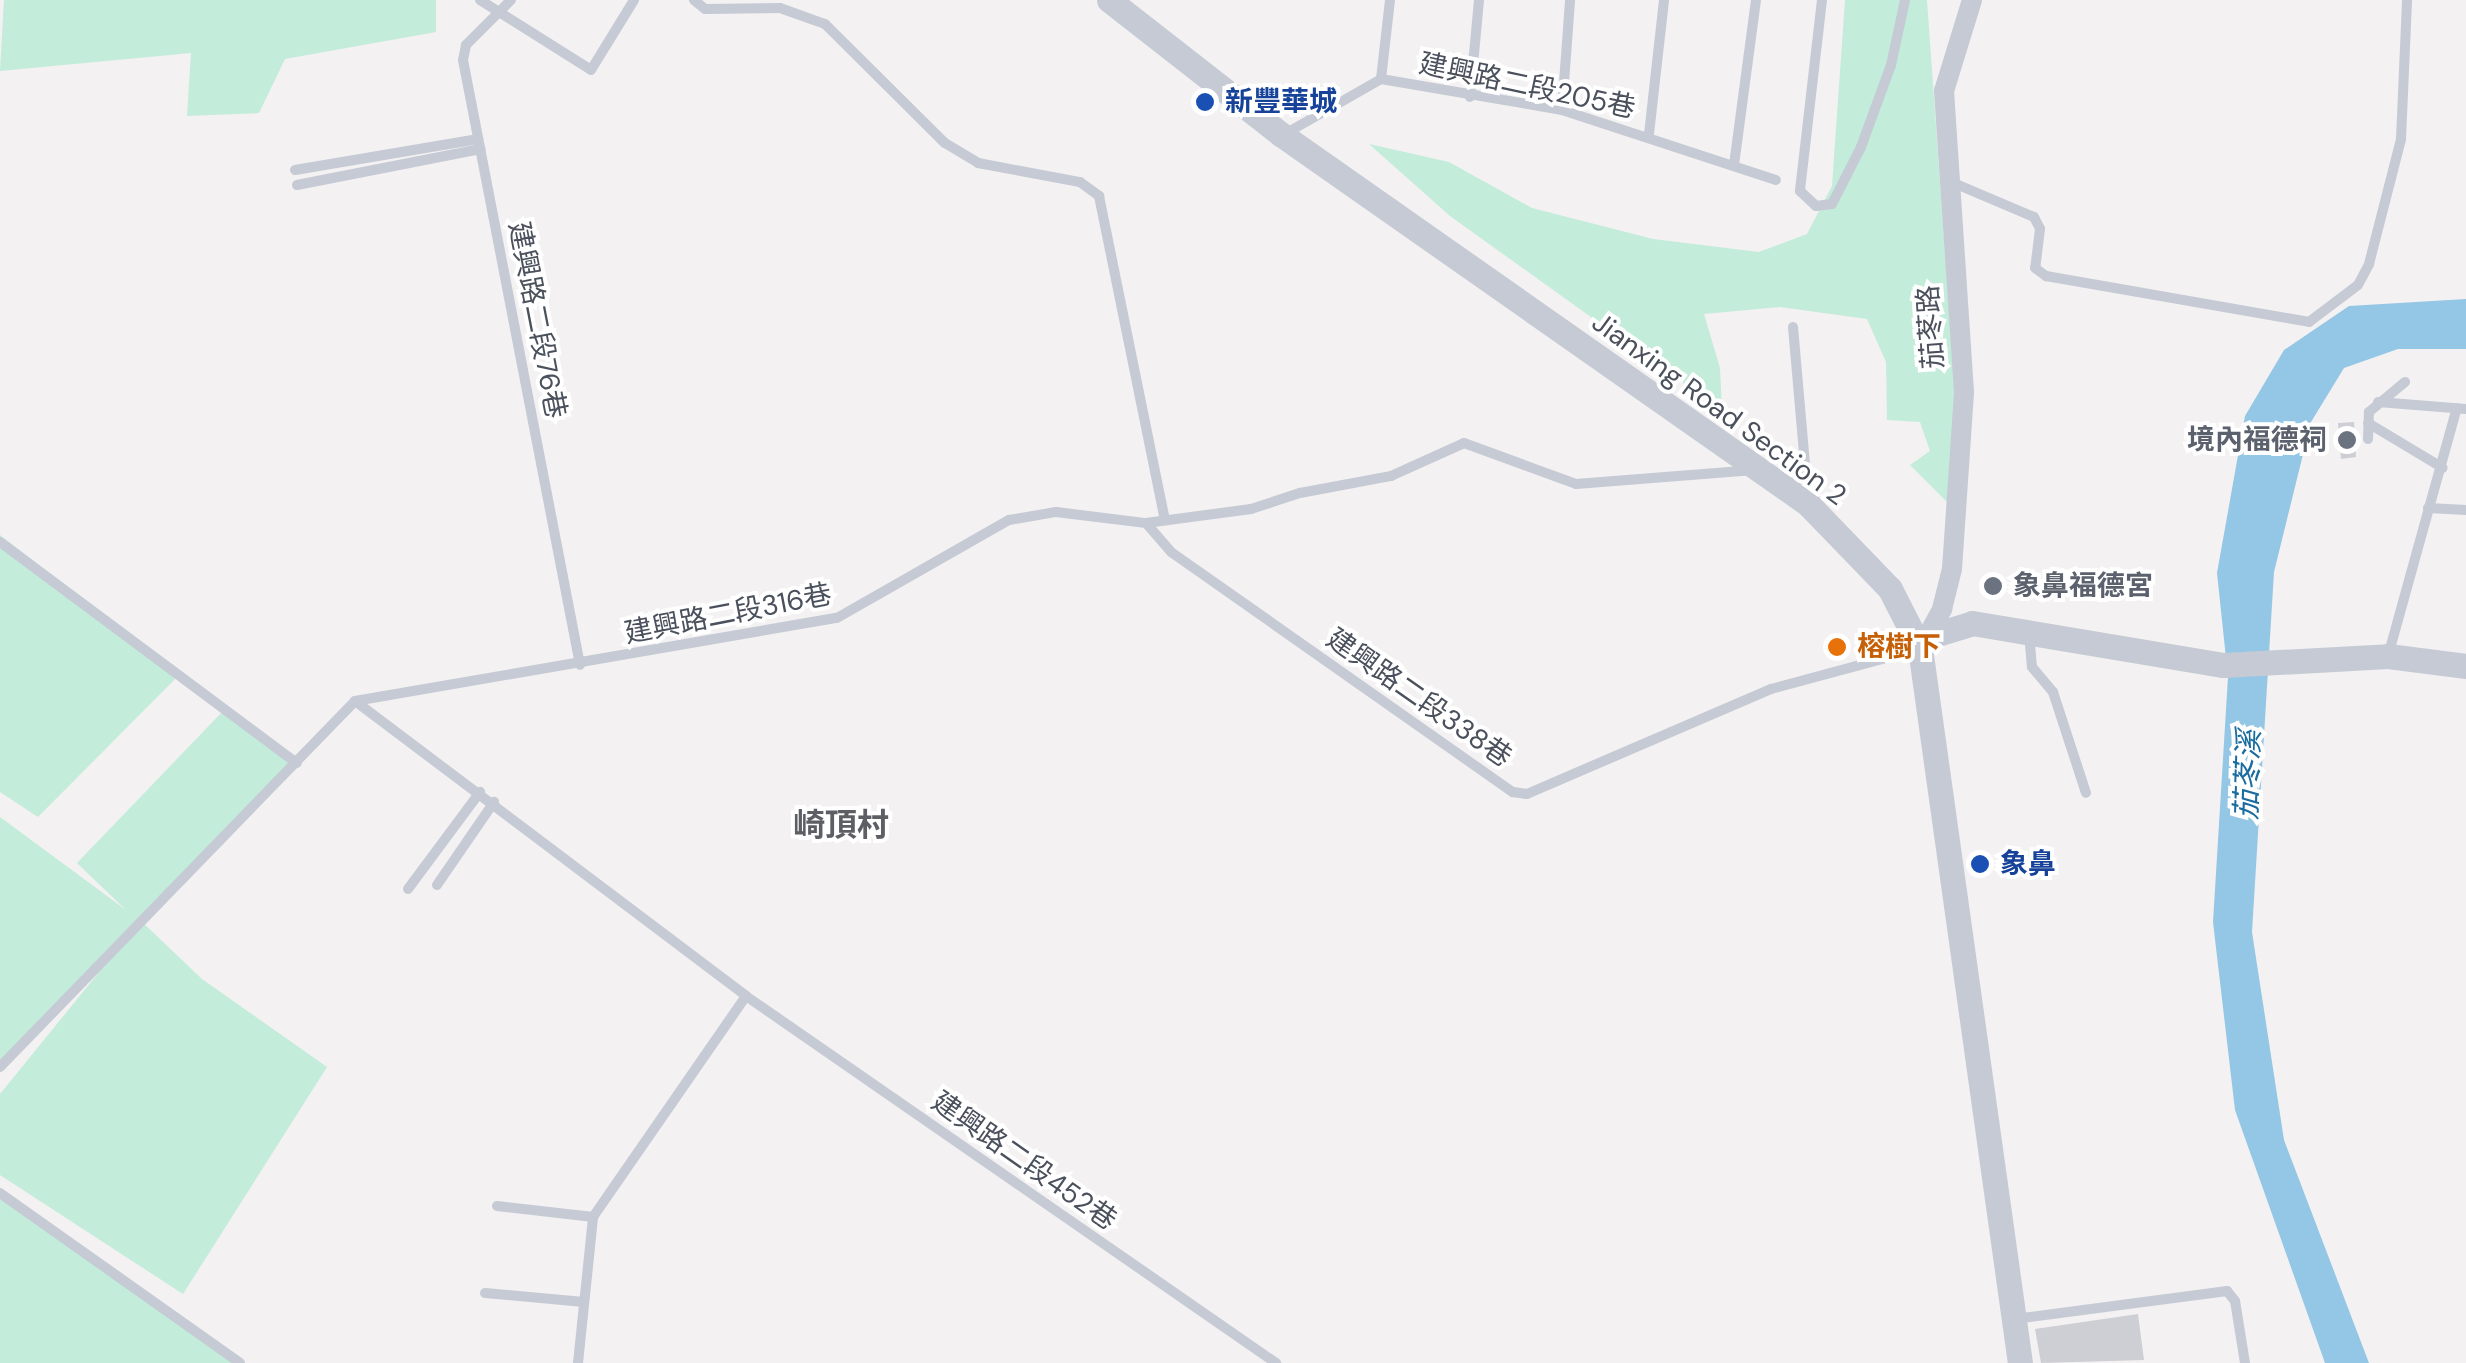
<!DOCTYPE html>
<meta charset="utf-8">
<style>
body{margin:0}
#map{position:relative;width:2466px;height:1363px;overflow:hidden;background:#f3f1f1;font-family:"DM Sans","Noto Sans TC",sans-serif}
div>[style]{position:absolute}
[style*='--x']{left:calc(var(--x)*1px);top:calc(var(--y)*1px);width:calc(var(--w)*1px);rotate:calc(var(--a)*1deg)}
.green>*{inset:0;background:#c3ecda}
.water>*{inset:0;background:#94c6e5}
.building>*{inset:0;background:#cecfd4}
.service>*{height:10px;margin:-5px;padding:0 5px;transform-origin:5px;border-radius:5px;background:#c5cad4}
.minor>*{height:20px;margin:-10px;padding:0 10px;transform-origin:10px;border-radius:10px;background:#c5cad4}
.tertiary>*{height:25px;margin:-12.5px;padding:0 12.5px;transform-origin:12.5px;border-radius:12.5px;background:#c5cad4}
.dots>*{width:28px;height:28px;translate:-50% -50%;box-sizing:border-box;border:5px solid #fff;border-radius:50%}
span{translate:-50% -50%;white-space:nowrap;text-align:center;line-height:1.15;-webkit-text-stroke:8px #fff;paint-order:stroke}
.street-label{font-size:28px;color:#4a505c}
.transit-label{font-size:28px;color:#164399;font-weight:700}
.left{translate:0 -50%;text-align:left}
.worship-label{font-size:28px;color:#5b616d;font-weight:700}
.right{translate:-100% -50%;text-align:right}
.food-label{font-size:28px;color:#c56008;font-weight:700}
.water-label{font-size:30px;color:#196ca0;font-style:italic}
.quarter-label{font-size:32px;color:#5d5f65;font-weight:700}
</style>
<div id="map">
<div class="green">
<div style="clip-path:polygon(436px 0,436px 32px,285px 59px,259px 113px,187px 116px,191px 53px,0 71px,4px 0)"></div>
<div style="clip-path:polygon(1845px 0,1927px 0,1964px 519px,1910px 465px,1930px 451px,1920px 422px,1887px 420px,1886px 362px,1867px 319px,1780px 307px,1704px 314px,1720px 368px,1722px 411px,1450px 216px,1369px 144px,1449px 162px,1532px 208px,1653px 239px,1759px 252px,1807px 234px,1832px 186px)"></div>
<div style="clip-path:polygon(0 535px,180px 674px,38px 817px,0 792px)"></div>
<div style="clip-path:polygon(226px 708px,297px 763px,141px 921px,202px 979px,327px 1067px,183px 1294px,0 1175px,0 1094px,130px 934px,0 1066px,0 817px,126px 910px,77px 863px)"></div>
<div style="clip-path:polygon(0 1194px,114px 1272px,245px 1363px,0 1363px)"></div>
</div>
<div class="water">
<div style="clip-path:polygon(2466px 299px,2466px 349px,2398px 349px,2344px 368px,2311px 422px,2274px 572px,2252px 932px,2284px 1140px,2369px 1363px,2325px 1363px,2235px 1110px,2213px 922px,2228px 677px,2217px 573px,2245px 416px,2284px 350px,2349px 306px)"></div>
</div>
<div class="building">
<div style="clip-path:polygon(2354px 422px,2356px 457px,2341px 459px,2338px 423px)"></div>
<div style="clip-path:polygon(2138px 1314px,2144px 1360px,2041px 1363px,2035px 1329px)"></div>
</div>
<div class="service">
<div style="--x:480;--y:0;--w:131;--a:32.2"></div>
<div style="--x:591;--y:70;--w:82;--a:-58.4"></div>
<div style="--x:511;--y:0;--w:64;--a:135"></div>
<div style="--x:466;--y:45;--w:15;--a:101"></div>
<div style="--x:463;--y:60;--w:616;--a:79.05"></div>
<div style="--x:694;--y:0;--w:14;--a:39"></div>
<div style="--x:705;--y:9;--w:75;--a:-0.8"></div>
<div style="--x:780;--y:8;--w:48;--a:19.6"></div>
<div style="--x:825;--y:24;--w:169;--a:44.8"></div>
<div style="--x:945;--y:143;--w:39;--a:31"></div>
<div style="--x:978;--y:163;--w:104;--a:10.6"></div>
<div style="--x:1080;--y:182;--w:24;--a:36"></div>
<div style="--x:1099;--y:196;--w:331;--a:78.5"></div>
<div style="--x:1822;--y:0;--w:192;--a:96.6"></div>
<div style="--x:1800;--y:191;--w:22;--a:43"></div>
<div style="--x:1816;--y:206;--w:16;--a:-7"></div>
<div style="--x:1832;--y:204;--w:64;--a:-63"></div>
<div style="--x:1861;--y:147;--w:87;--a:-69.9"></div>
<div style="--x:1891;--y:65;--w:66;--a:-77.8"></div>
<div style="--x:1381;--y:79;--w:80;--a:-83.5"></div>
<div style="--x:1470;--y:97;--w:97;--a:-84.7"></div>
<div style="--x:1562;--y:110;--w:110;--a:-85.8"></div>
<div style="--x:1649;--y:134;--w:135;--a:-83.6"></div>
<div style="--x:1283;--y:135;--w:113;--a:-29.7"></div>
<div style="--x:1381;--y:79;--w:184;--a:9.7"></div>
<div style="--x:1562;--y:110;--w:225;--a:18.1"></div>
<div style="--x:1734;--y:165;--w:166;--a:-82.4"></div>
<div style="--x:295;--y:170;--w:186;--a:-9.6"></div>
<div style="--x:1949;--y:181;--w:92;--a:23"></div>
<div style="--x:2034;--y:217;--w:13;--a:63"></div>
<div style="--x:2040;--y:229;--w:39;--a:97"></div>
<div style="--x:2035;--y:268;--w:14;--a:36"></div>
<div style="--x:2046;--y:276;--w:267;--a:9.9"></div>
<div style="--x:2309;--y:322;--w:61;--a:-37.1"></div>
<div style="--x:2358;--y:285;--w:24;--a:-62"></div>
<div style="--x:2369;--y:264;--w:129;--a:-75.6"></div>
<div style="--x:2401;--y:139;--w:139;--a:-87.5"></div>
<div style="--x:297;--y:185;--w:187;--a:-11.1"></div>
<div style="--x:1793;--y:327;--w:172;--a:85"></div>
<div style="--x:2378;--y:402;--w:88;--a:4.5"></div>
<div style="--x:2368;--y:423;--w:87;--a:31"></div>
<div style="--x:2368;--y:439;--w:27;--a:-88"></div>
<div style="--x:2369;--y:412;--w:47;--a:-39.8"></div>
<div style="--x:2428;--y:508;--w:38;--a:3"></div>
<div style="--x:1146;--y:523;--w:38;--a:49"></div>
<div style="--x:1171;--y:552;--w:418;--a:35.1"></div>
<div style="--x:1513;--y:792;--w:14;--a:8"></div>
<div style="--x:1527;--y:794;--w:266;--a:-23.3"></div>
<div style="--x:1771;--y:689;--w:153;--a:-15.1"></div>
<div style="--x:0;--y:542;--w:370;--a:36.7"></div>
<div style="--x:2029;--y:633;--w:34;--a:85"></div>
<div style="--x:2032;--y:667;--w:33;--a:50"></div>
<div style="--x:2053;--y:692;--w:106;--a:71.9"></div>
<div style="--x:2388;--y:656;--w:257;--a:-74.5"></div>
<div style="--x:355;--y:701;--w:490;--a:37"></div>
<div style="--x:746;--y:996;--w:645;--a:34.7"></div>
<div style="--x:437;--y:885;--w:101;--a:-55.5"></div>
<div style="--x:408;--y:889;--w:121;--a:-53.4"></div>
<div style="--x:0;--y:1067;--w:510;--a:-45.87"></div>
<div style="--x:355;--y:701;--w:489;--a:-9.8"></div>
<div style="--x:837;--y:618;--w:198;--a:-29.7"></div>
<div style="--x:1009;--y:520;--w:48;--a:-9.7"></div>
<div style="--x:1056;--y:512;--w:91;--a:7"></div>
<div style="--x:1146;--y:523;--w:106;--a:-7.6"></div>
<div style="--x:1251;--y:509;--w:52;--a:-18.1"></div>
<div style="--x:1300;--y:493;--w:93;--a:-10.6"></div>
<div style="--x:1391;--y:476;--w:80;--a:-24.3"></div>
<div style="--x:1464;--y:443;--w:119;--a:20.1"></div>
<div style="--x:1576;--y:484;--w:179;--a:-4.5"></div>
<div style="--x:0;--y:1193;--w:294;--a:35.3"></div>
<div style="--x:497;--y:1206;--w:97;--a:6.5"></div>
<div style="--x:485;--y:1293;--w:99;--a:5.2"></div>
<div style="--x:2015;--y:1319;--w:214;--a:-7.5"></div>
<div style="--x:2227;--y:1291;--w:13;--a:51"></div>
<div style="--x:2235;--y:1301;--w:63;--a:80.8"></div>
<div style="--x:578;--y:1363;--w:147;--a:-84.1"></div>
<div style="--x:593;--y:1217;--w:269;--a:-55.3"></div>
</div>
<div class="minor">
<div style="--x:1924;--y:642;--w:38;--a:-61"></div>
<div style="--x:1942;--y:609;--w:41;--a:-76"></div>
<div style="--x:1952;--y:569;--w:177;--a:-86.1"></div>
<div style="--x:1964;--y:392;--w:302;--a:-93.8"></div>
<div style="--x:1944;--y:91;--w:95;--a:-72.9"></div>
</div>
<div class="tertiary">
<div style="--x:1109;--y:0;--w:219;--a:38"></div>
<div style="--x:1282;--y:135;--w:643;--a:35.05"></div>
<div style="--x:1808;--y:504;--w:118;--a:46"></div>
<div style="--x:1890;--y:589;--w:66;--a:63"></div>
<div style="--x:1920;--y:648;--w:722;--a:82.04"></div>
<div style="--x:1920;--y:648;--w:22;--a:-39"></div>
<div style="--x:1937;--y:634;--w:37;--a:-17"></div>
<div style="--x:1972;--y:623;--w:255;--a:9.5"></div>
<div style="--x:2224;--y:665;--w:164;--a:-3.1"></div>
<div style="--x:2388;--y:656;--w:79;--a:7.3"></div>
</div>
<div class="dots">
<div style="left:1205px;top:102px;background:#1a4fb4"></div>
<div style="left:2347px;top:440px;background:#6b7280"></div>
<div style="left:1993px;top:586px;background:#6b7280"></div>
<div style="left:1837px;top:647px;background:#e8710a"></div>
<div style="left:1980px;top:864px;background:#1a4fb4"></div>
</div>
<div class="street-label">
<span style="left:1527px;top:86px;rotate:12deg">建興路二段205巷</span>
<span style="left:537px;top:320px;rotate:79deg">建興路二段76巷</span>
<span style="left:1931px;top:327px;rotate:-94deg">茄苳路</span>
<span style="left:1719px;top:409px;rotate:36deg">Jianxing Road Section 2</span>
<span style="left:728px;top:614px;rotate:-11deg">建興路二段316巷</span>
<span style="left:1419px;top:698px;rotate:35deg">建興路二段338巷</span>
<span style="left:1024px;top:1161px;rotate:35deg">建興路二段452巷</span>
</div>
<div class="transit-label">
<span class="left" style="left:1225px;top:102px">新豐華城</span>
<span class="left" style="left:2000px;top:864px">象鼻</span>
</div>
<div class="worship-label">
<span class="right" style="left:2327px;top:440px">境內福德祠</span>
<span class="left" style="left:2013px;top:586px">象鼻福德宮</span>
</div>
<div class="food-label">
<span class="left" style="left:1857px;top:647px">榕樹下</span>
</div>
<div class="water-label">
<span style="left:2248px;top:775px;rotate:-88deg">茄苳溪</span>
</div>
<div class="quarter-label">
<span style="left:841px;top:825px">崎頂村</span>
</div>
</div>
